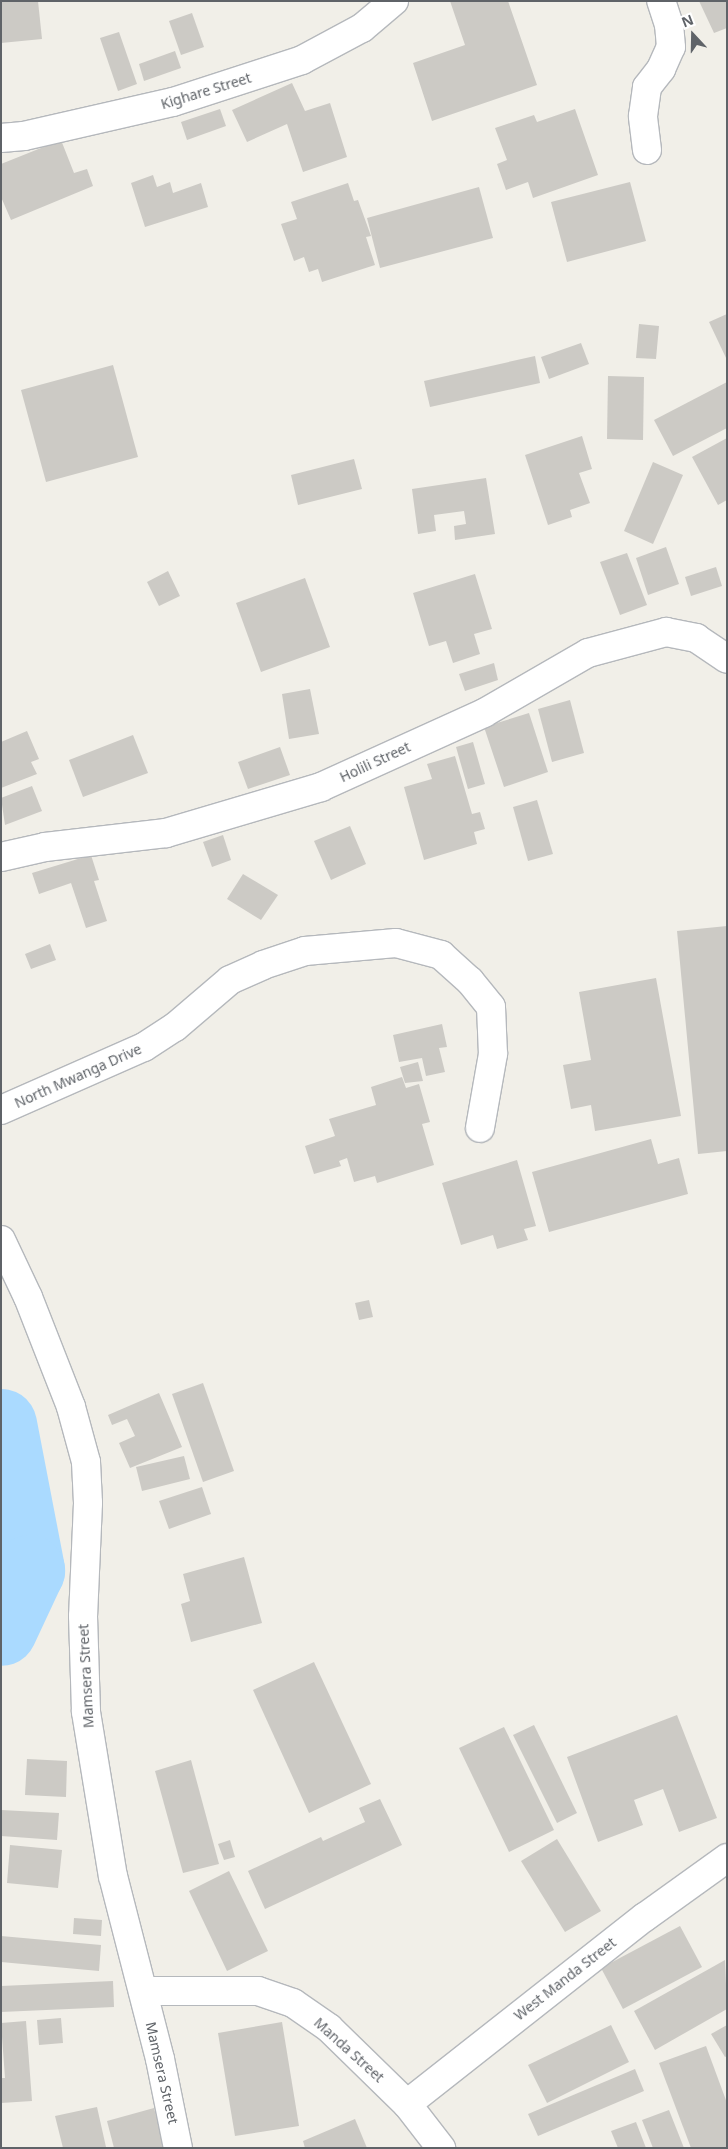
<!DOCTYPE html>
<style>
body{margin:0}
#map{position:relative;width:728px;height:2149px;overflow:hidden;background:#f1efe8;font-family:"Noto Sans",sans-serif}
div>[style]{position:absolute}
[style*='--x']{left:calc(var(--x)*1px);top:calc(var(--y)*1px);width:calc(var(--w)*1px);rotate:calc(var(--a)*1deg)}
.river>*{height:71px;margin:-35.5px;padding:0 35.5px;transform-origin:35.5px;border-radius:35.5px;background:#aadaff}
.building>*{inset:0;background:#cccac5}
.roads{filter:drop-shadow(1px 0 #b5b8bc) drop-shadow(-1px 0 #b5b8bc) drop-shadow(0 1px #b5b8bc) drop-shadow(0 -1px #b5b8bc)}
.minor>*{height:28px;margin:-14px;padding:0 14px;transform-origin:14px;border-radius:14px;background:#fff}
span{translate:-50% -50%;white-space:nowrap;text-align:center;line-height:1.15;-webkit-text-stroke:5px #fff;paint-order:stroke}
.street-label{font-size:14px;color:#5f6368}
.frame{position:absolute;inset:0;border:2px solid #5f6368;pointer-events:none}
.north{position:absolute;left:668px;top:10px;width:50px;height:50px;-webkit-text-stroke:4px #fff;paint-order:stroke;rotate:339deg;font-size:14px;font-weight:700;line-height:20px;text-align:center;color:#5f6368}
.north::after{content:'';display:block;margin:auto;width:18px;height:22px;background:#5f6368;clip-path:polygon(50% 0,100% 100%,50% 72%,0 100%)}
</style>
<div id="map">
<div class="river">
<div style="--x:1;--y:1424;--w:149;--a:79.1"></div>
<div style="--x:29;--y:1570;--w:66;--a:115"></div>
</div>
<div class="building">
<div style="clip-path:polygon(1px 1px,38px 1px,42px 39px,1px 43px)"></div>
<div style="clip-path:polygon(450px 1px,508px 1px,537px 85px,432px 121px,413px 63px,465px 45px)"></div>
<div style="clip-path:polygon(699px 1px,727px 1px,727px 28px,714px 33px)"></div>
<div style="clip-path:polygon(192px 13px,204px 47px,181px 55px,169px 21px)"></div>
<div style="clip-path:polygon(119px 32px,137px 84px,118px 91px,100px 38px)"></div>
<div style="clip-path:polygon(175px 51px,181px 68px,144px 81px,139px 64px)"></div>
<div style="clip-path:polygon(292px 83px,305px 111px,330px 103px,347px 157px,303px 172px,287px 124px,247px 142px,232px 110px)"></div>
<div style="clip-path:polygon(220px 109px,226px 126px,187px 140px,181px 122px)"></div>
<div style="clip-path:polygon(575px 109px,598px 175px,533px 198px,528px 182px,506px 190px,497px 164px,507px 160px,495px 128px,534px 115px,537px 122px)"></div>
<div style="clip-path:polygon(61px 140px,74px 173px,87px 169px,93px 186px,11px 220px,1px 197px,1px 164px)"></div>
<div style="clip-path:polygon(153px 175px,157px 187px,170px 182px,173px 193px,201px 183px,208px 207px,145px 227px,131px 183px)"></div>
<div style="clip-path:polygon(630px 182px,646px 241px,567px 262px,551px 202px)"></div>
<div style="clip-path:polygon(348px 183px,354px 201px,358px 200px,371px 236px,366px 237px,375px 265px,322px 282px,318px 269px,309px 272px,304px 257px,294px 261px,281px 224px,297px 219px,291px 202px)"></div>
<div style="clip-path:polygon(479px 187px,493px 238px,380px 268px,367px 218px)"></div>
<div style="clip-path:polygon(727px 314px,727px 360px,709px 322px)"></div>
<div style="clip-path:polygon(639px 324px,659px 326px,656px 359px,636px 358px)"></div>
<div style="clip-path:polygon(581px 343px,589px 364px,549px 379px,541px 357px)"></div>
<div style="clip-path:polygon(535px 356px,540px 383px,430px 407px,424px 381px)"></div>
<div style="clip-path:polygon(113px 365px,138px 457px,46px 482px,21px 390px)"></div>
<div style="clip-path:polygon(608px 376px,644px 377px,643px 440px,607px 439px)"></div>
<div style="clip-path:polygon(727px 382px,727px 428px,673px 456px,654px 420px)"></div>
<div style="clip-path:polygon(582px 436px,592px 469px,579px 473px,590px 503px,570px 510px,572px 517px,548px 525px,525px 455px)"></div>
<div style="clip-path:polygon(727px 438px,727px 500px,718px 505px,692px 457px)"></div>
<div style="clip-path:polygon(354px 459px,362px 489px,298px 505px,291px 475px)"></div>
<div style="clip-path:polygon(653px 462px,683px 475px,653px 544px,624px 531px)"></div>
<div style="clip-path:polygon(486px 478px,495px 534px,455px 540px,454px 526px,466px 524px,464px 511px,434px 515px,436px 531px,418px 534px,412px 489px)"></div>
<div style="clip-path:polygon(666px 547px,679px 584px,648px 595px,636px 558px)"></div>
<div style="clip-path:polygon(627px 553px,647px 605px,620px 615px,600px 562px)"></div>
<div style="clip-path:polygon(716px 567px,722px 586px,691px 596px,685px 577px)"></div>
<div style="clip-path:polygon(168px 571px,180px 596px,159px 606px,147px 582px)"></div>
<div style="clip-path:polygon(475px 574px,492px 629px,474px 634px,480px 654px,453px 663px,446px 641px,429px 646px,413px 593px)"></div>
<div style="clip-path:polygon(305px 578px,330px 647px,261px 672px,236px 603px)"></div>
<div style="clip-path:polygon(494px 663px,498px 680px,465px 691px,459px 674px)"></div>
<div style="clip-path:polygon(310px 689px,319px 734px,289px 739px,282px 694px)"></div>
<div style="clip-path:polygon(570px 700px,584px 753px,552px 762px,538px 709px)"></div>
<div style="clip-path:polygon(529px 713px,548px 772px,504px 787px,484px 727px)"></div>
<div style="clip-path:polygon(27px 731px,39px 759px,31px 762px,37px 774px,1px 788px,1px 742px)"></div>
<div style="clip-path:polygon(133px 735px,148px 773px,83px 797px,69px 760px)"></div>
<div style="clip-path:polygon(473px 742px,485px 784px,468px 789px,456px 747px)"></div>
<div style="clip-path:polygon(280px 747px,290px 775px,248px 789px,238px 762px)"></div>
<div style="clip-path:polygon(455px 756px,472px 814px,480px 812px,485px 829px,474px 832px,477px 844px,424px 860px,404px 787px,432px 779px,427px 764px)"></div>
<div style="clip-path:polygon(32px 786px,42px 811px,5px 825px,1px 798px)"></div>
<div style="clip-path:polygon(537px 800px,553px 854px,528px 861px,513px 807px)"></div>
<div style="clip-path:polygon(350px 826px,366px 864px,331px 880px,314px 841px)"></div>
<div style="clip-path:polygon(223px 835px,231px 860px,212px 867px,203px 842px)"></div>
<div style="clip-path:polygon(91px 855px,99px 880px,94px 881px,107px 921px,86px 928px,71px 883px,39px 894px,32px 873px)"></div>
<div style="clip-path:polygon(243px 874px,278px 895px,261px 920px,227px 899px)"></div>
<div style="clip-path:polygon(727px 926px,727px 1151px,698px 1154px,677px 931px)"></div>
<div style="clip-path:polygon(50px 944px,56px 960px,31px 969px,25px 954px)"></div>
<div style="clip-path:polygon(656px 978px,681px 1116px,595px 1131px,591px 1105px,571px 1109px,563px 1065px,591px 1060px,579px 992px)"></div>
<div style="clip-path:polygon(442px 1024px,447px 1047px,439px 1048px,445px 1072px,426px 1076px,422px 1058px,399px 1062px,393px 1035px)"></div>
<div style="clip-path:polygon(418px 1062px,423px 1081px,405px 1083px,400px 1067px)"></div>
<div style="clip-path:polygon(402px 1077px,406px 1088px,419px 1084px,430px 1122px,422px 1124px,434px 1165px,377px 1183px,375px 1176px,354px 1182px,347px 1158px,339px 1161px,341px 1166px,314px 1174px,305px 1146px,335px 1136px,329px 1119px,376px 1105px,371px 1087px)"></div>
<div style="clip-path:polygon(651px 1139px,658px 1164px,679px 1158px,688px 1194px,549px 1232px,532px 1172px)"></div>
<div style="clip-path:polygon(517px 1160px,536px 1226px,524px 1229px,528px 1240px,497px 1249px,493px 1235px,461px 1245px,442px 1183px)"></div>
<div style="clip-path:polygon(369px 1300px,373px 1317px,359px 1320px,355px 1303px)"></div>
<div style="clip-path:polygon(203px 1383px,234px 1471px,203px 1482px,172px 1394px)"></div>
<div style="clip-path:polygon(159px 1393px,182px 1447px,130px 1468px,119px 1443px,135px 1436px,127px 1419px,112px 1425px,108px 1415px)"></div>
<div style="clip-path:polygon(184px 1456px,190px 1479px,142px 1491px,136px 1467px)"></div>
<div style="clip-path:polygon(202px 1487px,211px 1514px,169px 1529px,159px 1501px)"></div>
<div style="clip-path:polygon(244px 1557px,262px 1623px,191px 1642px,181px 1604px,190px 1601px,183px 1574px)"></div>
<div style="clip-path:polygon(314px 1662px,371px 1784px,309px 1813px,253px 1690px)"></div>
<div style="clip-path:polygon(677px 1715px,717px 1818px,679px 1832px,663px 1789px,634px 1800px,643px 1825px,598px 1842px,567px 1757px)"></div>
<div style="clip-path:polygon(534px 1725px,577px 1813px,557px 1823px,513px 1735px)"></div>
<div style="clip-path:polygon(504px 1727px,554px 1830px,509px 1852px,459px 1748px)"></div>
<div style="clip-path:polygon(27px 1759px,67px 1761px,66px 1797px,25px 1795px)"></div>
<div style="clip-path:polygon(191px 1760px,219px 1864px,183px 1873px,155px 1771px)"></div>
<div style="clip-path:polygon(380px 1799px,402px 1845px,265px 1909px,248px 1871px,321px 1837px,323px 1841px,365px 1822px,359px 1808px)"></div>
<div style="clip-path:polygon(1px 1810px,59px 1813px,57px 1840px,1px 1836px)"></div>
<div style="clip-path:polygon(557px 1839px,601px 1911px,565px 1932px,521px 1861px)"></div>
<div style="clip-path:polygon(230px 1840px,235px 1857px,224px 1860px,218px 1844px)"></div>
<div style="clip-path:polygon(10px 1845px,62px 1850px,58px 1888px,7px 1883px)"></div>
<div style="clip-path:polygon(229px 1871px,268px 1951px,227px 1971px,189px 1891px)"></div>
<div style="clip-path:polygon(74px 1918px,102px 1920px,101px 1936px,73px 1934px)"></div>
<div style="clip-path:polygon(680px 1926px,702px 1967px,623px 2009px,601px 1968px)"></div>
<div style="clip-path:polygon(1px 1936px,101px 1945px,99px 1971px,1px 1962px)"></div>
<div style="clip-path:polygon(725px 1960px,727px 2009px,655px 2050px,634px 2011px)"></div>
<div style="clip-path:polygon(113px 1981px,114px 2007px,1px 2012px,1px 1986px)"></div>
<div style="clip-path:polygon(61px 2018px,63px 2043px,39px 2045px,37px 2020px)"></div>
<div style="clip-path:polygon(26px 2021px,32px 2101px,1px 2103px,1px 2078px,5px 2078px,1px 2023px)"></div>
<div style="clip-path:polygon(282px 2022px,299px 2126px,235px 2136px,218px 2033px)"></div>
<div style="clip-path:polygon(611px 2025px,629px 2062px,547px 2103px,528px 2065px)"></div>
<div style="clip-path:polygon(727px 2025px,727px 2056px,725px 2057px,711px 2034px)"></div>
<div style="clip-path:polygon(706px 2046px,727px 2103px,727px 2148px,691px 2148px,659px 2063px)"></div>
<div style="clip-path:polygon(635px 2069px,644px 2091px,538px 2136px,528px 2114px)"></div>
<div style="clip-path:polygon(97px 2107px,106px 2147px,63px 2148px,55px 2116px)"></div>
<div style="clip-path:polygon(154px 2108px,165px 2148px,114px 2148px,107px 2121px)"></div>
<div style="clip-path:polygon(669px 2110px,684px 2148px,653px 2148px,642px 2120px)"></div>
<div style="clip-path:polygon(355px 2119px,367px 2148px,305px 2148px,303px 2141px)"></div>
<div style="clip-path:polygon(636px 2122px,646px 2148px,618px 2148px,611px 2131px)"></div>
</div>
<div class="roads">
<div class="minor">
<div style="--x:1;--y:138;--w:23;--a:-5"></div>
<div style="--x:24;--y:136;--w:153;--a:-12.9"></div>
<div style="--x:173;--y:102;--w:136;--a:-18"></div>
<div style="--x:302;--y:60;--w:68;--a:-28.1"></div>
<div style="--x:362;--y:28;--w:42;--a:-40.2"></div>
<div style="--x:647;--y:150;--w:34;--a:-97"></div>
<div style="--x:643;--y:116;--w:29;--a:-82"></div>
<div style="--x:647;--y:87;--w:23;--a:-52"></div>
<div style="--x:661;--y:69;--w:24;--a:-66"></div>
<div style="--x:671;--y:47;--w:22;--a:-95"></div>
<div style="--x:669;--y:25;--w:25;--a:-108"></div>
<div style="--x:1;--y:857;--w:45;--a:-12.8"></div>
<div style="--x:45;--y:847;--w:122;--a:-6.6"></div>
<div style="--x:166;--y:833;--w:162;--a:-16.5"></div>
<div style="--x:321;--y:787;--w:179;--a:-24.4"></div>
<div style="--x:484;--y:713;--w:120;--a:-30"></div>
<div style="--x:588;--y:653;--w:81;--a:-15.1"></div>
<div style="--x:666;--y:632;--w:31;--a:11"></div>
<div style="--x:696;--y:638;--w:37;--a:34"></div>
<div style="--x:1;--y:1110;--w:156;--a:-23.8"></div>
<div style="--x:144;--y:1047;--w:37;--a:-33"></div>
<div style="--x:175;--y:1027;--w:72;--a:-40.5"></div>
<div style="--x:230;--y:980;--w:36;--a:-24"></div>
<div style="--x:263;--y:965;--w:44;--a:-18.4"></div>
<div style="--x:305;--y:951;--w:91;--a:-5"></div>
<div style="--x:396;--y:943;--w:47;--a:14.9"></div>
<div style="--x:441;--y:955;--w:39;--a:42"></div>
<div style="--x:470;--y:981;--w:33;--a:51"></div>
<div style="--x:491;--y:1007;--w:47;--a:87.6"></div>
<div style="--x:493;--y:1054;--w:75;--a:100"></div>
<div style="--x:1;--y:1240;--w:63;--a:64.7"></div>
<div style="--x:28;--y:1297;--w:118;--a:68.6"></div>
<div style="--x:71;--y:1407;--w:57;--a:74.7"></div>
<div style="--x:86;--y:1462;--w:41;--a:87.2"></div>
<div style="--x:88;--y:1503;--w:113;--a:92.5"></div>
<div style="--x:83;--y:1616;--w:96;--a:88.2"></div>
<div style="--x:86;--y:1712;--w:166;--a:80.7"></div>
<div style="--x:113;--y:1876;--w:189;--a:75.6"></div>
<div style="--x:160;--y:2059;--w:91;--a:78.6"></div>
<div style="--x:143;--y:1991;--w:115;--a:0"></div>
<div style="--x:258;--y:1991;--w:37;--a:19"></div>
<div style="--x:293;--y:2003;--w:44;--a:34.8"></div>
<div style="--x:329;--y:2028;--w:109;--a:44.3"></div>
<div style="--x:407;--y:2104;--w:56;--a:52.3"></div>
<div style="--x:407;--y:2104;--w:303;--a:-38.2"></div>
<div style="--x:645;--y:1917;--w:101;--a:-35.7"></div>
</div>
</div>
<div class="street-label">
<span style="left:206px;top:91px;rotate:-17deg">Kighare Street</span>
<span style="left:375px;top:762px;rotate:-25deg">Holili Street</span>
<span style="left:78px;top:1076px;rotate:-24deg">North Mwanga Drive</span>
<span style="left:86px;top:1676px;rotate:-93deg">Mamsera Street</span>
<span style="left:565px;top:1979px;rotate:-38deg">West Manda Street</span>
<span style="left:349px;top:2050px;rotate:42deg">Manda Street</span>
<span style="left:162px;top:2073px;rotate:77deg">Mamsera Street</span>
</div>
<div class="frame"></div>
<div class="north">N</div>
</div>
